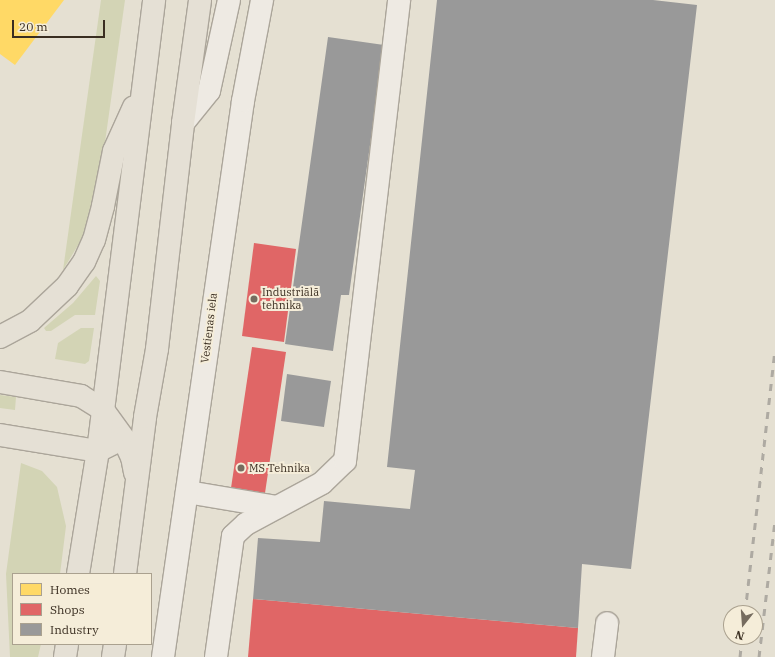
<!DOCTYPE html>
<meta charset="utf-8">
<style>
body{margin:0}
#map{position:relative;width:775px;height:657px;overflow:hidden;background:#e5e0d2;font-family:"IBM Plex Serif",serif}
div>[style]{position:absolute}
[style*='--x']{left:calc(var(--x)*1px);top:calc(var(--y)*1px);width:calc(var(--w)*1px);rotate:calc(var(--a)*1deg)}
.green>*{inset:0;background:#d3d4b5}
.homes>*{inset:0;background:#ffd966}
.shops>*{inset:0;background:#e06666}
.industry>*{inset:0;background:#999}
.roads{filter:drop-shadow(1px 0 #aba59a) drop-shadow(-1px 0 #aba59a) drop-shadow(0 1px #aba59a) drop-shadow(0 -1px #aba59a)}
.minor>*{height:22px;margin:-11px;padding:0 11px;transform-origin:11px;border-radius:11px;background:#eeeae3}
.major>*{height:22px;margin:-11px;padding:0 11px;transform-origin:11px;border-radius:11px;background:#e5e0d5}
.rail>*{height:3px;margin-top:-1.5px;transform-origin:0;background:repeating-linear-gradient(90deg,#aeaaa2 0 7px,transparent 0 14px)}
.dots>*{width:11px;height:11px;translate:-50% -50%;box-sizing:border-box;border:2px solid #f5edd9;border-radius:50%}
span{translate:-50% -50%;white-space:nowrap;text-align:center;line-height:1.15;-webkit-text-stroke:4px #f5edd9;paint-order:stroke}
.poi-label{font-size:11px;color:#3a2e21}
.left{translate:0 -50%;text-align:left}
.street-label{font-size:11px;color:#3a2e21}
.legend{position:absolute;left:12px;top:573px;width:140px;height:72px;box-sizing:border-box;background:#f5edd9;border:1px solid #aaa18f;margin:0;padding:5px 7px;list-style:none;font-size:12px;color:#3a2e21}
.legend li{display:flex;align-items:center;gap:8px;height:20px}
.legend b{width:20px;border:1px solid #aaa18f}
.north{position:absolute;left:723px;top:605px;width:40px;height:40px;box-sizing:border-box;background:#f5edd9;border:1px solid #aaa18f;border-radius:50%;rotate:197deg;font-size:11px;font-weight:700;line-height:16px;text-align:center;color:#3a2e21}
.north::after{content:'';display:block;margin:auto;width:14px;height:18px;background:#766c5f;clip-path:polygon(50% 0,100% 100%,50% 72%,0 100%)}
.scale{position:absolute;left:12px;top:20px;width:93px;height:18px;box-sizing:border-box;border:2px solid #3a2e21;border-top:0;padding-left:5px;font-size:12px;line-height:14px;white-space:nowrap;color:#3a2e21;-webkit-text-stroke:3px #f5edd9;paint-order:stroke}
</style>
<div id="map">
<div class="green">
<div style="clip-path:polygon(101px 0,125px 0,98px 192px,83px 237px,63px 270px)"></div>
<div style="clip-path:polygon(96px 276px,100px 281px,95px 315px,75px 315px,51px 331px,46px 331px,44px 328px,73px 303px)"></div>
<div style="clip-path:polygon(81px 328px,94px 328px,89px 361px,85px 364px,55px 359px,58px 343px)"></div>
<div style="clip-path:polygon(0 395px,16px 397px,15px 410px,0 408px)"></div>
<div style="clip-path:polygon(21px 463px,42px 471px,57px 487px,66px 526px,60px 574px,13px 574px,13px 644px,41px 644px,38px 657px,10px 657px,6px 574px)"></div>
</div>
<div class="homes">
<div style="clip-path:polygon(0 0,64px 0,15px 65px,0 54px)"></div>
</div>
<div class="shops">
<div style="clip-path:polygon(254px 243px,296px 249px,284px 342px,242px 336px)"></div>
<div style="clip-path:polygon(252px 347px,286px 352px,265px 493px,231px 488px)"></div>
<div style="clip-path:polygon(253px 599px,578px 628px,576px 657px,248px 657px)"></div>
</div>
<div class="industry">
<div style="clip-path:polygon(437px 0,653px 0,697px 5px,631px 569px,582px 564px,578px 628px,253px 599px,258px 538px,320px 542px,324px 501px,410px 509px,415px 470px,387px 467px)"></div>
<div style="clip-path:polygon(328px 37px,384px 45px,349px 295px,341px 295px,333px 351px,285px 344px)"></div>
<div style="clip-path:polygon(287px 374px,331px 381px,324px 427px,281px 421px)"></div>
</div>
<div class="roads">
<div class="minor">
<div style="--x:183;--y:123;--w:41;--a:-50.9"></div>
<div style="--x:209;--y:91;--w:93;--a:-77.6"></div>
<div style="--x:187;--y:492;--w:91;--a:9.5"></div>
<div style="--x:163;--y:657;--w:562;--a:-81.81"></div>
<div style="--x:243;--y:101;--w:103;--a:-79.3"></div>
<div style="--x:216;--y:657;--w:122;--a:-82"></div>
<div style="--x:233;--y:536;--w:18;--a:-43"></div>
<div style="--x:246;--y:524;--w:86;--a:-28.3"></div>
<div style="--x:322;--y:483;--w:32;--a:-44"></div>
<div style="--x:345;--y:461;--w:464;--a:-83.3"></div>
<div style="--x:603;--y:657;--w:34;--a:-83"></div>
</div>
<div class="major">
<div style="--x:0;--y:337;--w:34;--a:-28"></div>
<div style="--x:30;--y:321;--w:51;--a:-43.4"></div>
<div style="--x:67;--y:286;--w:29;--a:-55"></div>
<div style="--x:84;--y:262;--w:24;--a:-66"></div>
<div style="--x:94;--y:240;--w:35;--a:-75"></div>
<div style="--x:103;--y:206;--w:56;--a:-78.7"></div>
<div style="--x:114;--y:151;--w:48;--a:-65.6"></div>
<div style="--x:0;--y:382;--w:82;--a:9.8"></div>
<div style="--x:81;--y:396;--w:26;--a:32"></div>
<div style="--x:103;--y:410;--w:34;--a:54"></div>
<div style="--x:123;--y:438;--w:21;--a:65"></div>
<div style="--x:132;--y:457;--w:16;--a:79"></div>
<div style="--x:0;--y:435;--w:99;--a:9.3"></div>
<div style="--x:98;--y:451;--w:16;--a:-27"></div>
<div style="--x:78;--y:574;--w:125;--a:-80.8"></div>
<div style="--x:98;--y:451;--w:454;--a:-82.9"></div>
<div style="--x:125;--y:574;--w:158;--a:-82.7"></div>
<div style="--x:145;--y:417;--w:69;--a:-80"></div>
<div style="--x:157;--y:349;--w:227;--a:-83.4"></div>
<div style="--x:183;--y:123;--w:124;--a:-82.1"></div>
<div style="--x:65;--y:657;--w:13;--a:-81"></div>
<div style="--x:113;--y:657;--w:13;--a:-81"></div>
</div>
</div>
<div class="rail">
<div style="--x:745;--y:613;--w:264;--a:-83.5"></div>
<div style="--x:740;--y:657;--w:20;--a:-84"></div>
<div style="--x:759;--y:657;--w:137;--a:-83.3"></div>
</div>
<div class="dots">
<div style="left:254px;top:299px;background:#766c5f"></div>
<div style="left:241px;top:468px;background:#766c5f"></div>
</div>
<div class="poi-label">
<span class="left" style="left:262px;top:299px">Industriālā<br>tehnika</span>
<span class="left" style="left:249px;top:468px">MS Tehnika</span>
</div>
<div class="street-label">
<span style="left:209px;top:328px;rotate:-83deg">Vestienas iela</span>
</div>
<ul class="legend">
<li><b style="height:11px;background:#ffd966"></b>Homes</li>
<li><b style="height:11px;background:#e06666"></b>Shops</li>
<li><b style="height:11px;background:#999"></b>Industry</li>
</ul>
<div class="north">N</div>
<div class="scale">20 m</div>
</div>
